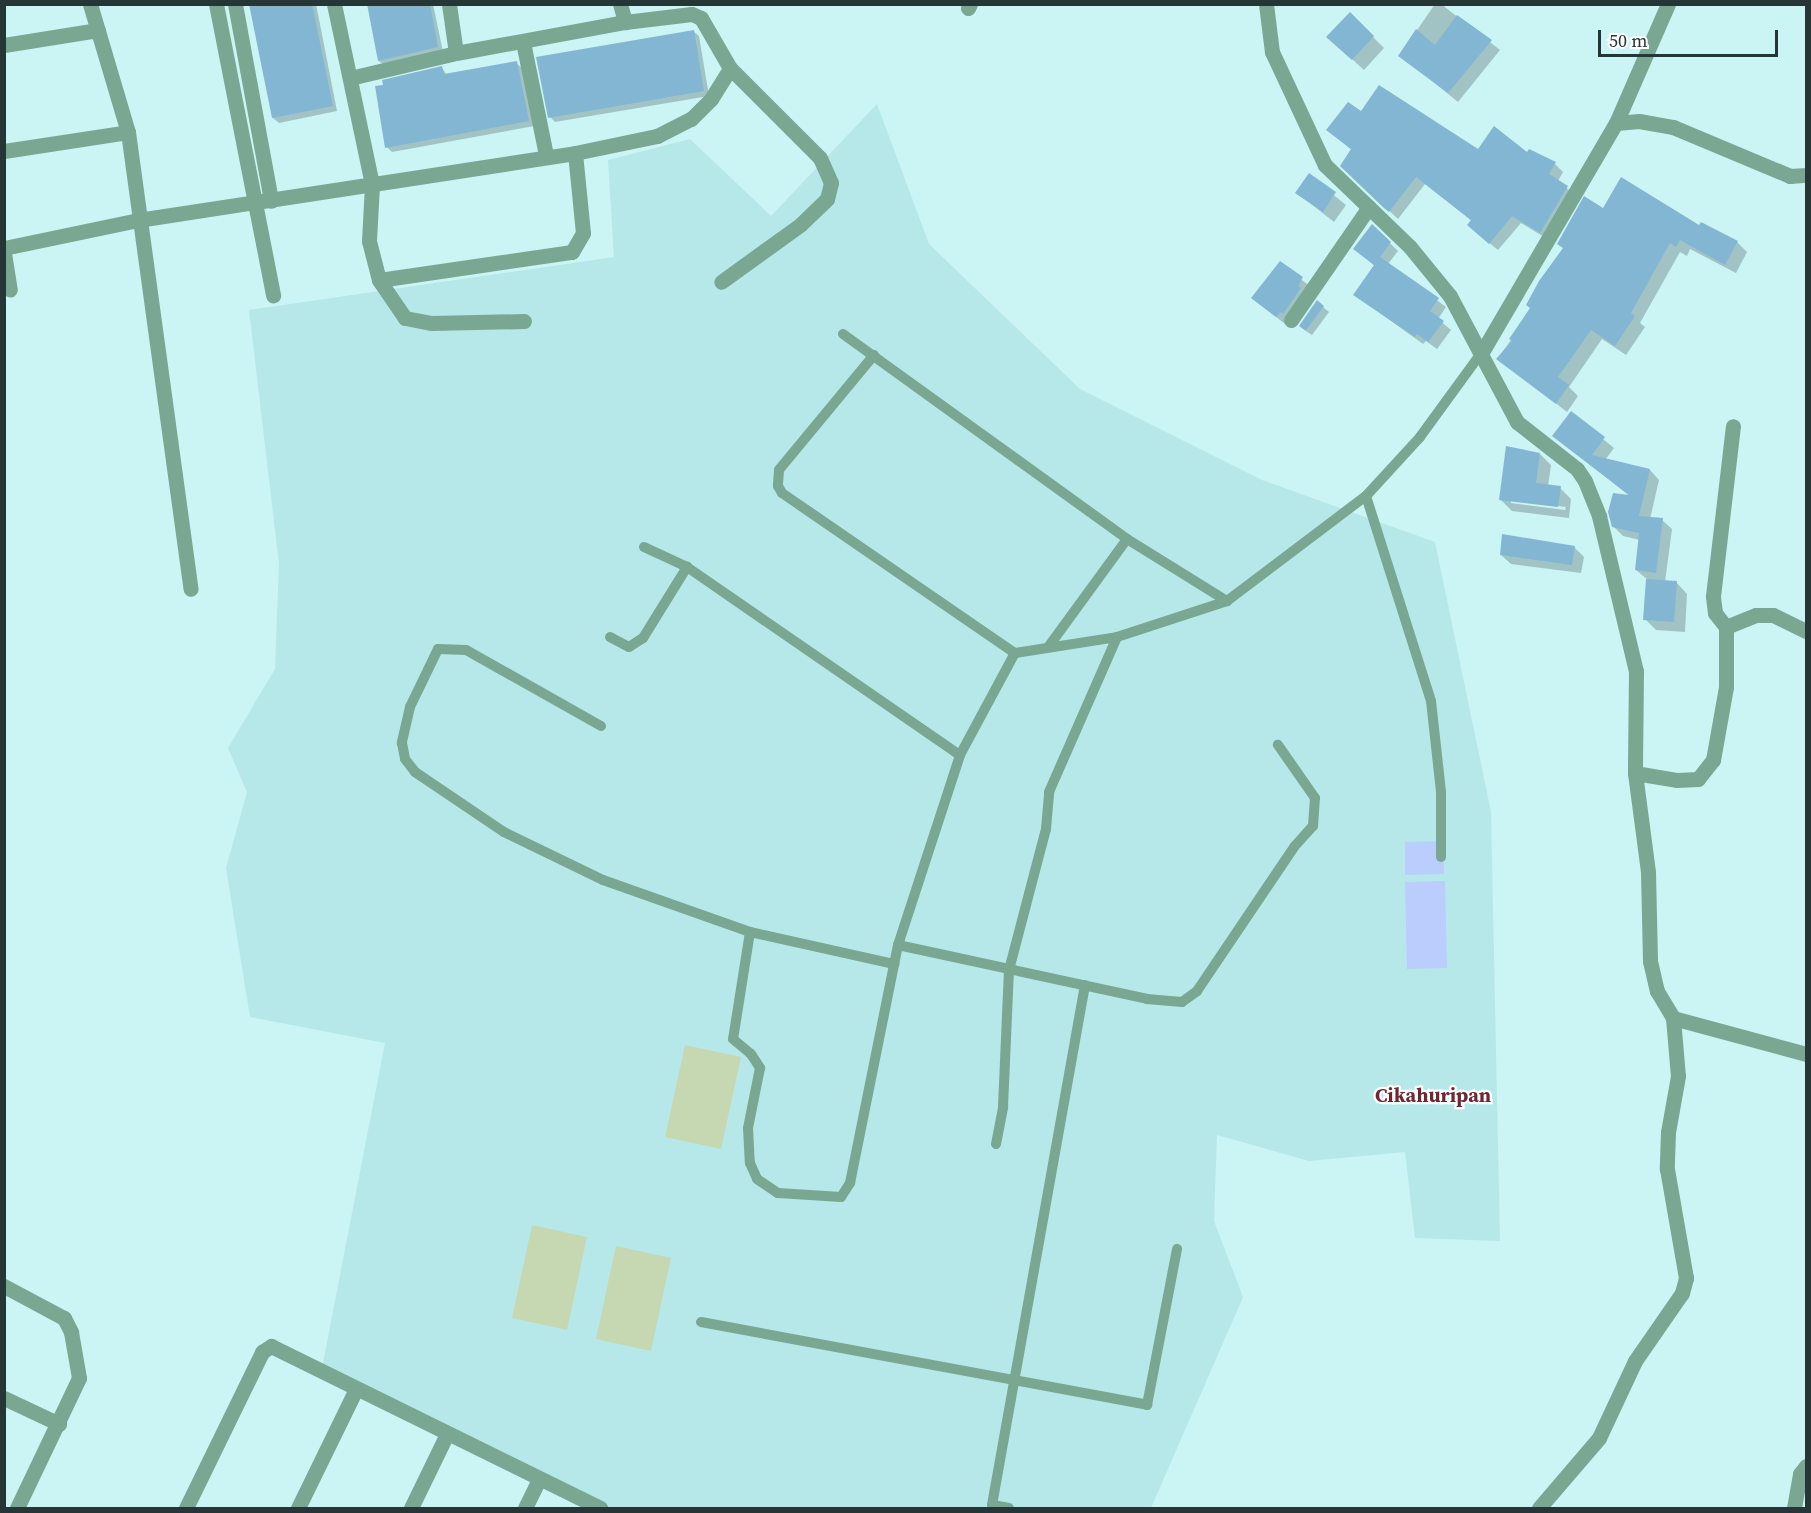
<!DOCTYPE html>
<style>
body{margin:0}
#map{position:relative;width:1811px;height:1513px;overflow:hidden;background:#cbf4f5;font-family:"Source Serif 4",serif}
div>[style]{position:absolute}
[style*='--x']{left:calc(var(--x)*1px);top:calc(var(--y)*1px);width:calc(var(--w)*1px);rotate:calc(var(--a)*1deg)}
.built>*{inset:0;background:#b6e8e9}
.green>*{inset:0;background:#c5d8b2}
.water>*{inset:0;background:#bbcdfc}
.shadow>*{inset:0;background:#0003}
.building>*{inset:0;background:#82b6d3}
.service>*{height:10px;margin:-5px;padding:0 5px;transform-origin:5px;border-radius:5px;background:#7aa792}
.minor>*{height:15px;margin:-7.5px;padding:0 7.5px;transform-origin:7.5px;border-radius:7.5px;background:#7aa792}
span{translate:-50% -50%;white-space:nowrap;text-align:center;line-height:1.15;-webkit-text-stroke:4.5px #fff;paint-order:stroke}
.quarter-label{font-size:20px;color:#6d2732;font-weight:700}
.frame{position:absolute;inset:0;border:6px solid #263637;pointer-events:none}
.scale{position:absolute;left:1598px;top:30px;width:180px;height:27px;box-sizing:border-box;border:3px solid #263637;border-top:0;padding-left:8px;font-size:18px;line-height:21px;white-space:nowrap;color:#263637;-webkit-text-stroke:4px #fff;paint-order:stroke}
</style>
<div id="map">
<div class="built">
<div style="clip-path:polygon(877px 104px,929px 244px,1080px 389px,1262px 480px,1435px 542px,1491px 812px,1500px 1241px,1415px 1238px,1405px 1152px,1309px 1161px,1217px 1135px,1214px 1221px,1243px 1297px,1151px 1508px,609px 1508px,322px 1368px,385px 1043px,250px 1017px,226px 868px,247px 792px,228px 748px,275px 669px,279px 564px,249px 310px,614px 257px,608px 160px,690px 139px,771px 216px)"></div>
</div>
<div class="green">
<div style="clip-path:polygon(685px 1045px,741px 1057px,721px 1149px,665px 1137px)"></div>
<div style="clip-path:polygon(532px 1225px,587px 1237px,567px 1330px,512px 1318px)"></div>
<div style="clip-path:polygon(616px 1246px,671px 1258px,651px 1351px,596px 1339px)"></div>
</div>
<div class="water">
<div style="clip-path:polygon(1443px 841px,1444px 874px,1405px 875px,1405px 842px)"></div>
<div style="clip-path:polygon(1445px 881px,1447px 968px,1407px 969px,1405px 882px)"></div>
</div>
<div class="shadow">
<div style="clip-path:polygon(251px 4px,316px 4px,337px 111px,279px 123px,273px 118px)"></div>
<div style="clip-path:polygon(368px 4px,433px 4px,443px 52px,385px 66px,379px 61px)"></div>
<div style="clip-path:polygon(1435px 4px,1441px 4px,1500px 50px,1458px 102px,1400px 55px)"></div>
<div style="clip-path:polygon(1350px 14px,1384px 48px,1364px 70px,1340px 48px)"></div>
<div style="clip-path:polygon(693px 31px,699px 36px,709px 96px,555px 122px,550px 117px)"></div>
<div style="clip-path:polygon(516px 63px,522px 68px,534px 126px,392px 152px,387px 147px,442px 68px,447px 75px)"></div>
<div style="clip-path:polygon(1361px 113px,1478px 151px,1528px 154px,1555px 164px,1563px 172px,1558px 181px,1575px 195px,1549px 240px,1521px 223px,1498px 250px,1477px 233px,1472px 221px,1425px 184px,1398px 219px,1350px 174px,1352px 150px,1337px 138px)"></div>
<div style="clip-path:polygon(1309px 175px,1346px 205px,1334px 222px,1297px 193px)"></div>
<div style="clip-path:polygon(1604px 210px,1700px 228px,1737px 242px,1747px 252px,1736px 273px,1690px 249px,1687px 256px,1680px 252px,1640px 323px,1645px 327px,1626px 355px,1602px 339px,1569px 387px,1578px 396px,1567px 412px,1498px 358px)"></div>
<div style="clip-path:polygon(1372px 226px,1398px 251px,1388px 264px,1446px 307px,1438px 319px,1451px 330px,1437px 349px,1426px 341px,1423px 344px,1355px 295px,1375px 266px,1355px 249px)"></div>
<div style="clip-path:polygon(1280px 263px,1311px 287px,1285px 324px,1262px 306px)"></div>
<div style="clip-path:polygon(1323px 307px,1329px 312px,1312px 335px,1306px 331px)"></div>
<div style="clip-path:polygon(1571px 413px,1614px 448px,1605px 460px,1650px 470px,1659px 480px,1650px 519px,1662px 520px,1672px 529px,1665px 582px,1676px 582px,1687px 594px,1685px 632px,1656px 630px,1645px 619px,1648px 580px,1636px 570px,1640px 540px,1623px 536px,1613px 526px,1631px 497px,1554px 436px)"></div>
<div style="clip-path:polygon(evenodd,1540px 454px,1551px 465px,1548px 486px,1560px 488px,1571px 499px,1569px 518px,1512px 511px,1501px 500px,1540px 454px,1511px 500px,1566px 507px,1565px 510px,1511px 503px,1511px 500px)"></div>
<div style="clip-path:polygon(1574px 547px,1584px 557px,1581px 573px,1511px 564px,1501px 555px)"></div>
</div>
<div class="building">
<div style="clip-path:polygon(249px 4px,312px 4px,333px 106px,272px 118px)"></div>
<div style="clip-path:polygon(367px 4px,430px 4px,438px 47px,378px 61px)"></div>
<div style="clip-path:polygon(1350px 12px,1374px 36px,1352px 60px,1326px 37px)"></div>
<div style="clip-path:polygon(1457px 15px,1492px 40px,1448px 93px,1398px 56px,1416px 29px,1435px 45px)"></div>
<div style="clip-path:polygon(694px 30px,704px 91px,548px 118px,536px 57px)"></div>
<div style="clip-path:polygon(517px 61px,529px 121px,385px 148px,375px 86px,383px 85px,382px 80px,442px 66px,444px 74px)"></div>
<div style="clip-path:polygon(1379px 85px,1478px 149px,1494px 126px,1527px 152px,1529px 149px,1556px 162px,1549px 174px,1568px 186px,1540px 233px,1512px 216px,1489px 244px,1467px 225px,1471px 220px,1416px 177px,1389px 212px,1384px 208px,1340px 166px,1351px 149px,1326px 130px,1348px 102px,1361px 111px)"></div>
<div style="clip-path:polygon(1309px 173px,1336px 192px,1323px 212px,1295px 193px)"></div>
<div style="clip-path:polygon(1621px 177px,1699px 225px,1701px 222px,1738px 241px,1725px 265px,1680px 240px,1676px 247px,1670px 243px,1631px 313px,1635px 316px,1615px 346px,1591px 330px,1558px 377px,1569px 385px,1556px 404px,1496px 359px,1512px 341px,1509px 339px,1530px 308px,1526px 305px,1539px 281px,1563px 248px,1557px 244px,1584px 196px,1603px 208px)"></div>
<div style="clip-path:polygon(1372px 224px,1391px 242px,1380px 257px,1439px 298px,1430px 311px,1444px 321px,1428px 342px,1417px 334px,1415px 337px,1353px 295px,1374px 265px,1353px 249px)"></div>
<div style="clip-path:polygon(1280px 261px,1303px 277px,1298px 286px,1301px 288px,1283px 314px,1281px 312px,1276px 317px,1251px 298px)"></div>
<div style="clip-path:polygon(1317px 300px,1324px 306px,1306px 331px,1299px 326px)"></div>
<div style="clip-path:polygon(1571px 411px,1605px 437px,1592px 455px,1650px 469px,1639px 516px,1663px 518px,1656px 573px,1635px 570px,1639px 533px,1612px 527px,1608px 512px,1613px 493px,1629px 495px,1552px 436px)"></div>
<div style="clip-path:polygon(1506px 446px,1540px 453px,1536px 483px,1561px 486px,1558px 507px,1499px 500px)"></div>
<div style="clip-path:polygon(1502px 534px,1575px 546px,1572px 565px,1500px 555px)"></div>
<div style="clip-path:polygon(1646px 579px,1677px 581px,1674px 622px,1643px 620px)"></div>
</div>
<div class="service">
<div style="--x:843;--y:334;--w:350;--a:35.8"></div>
<div style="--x:1127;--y:539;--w:118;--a:31.8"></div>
<div style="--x:874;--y:355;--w:149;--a:129.6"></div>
<div style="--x:779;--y:470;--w:16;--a:94"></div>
<div style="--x:778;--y:486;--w:8;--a:60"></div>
<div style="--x:782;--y:493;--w:283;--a:34.5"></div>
<div style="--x:1366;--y:496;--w:215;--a:72.4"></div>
<div style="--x:1431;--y:701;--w:92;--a:83.7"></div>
<div style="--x:1441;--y:792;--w:65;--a:90"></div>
<div style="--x:644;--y:547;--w:47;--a:24.9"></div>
<div style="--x:687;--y:567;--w:331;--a:34.6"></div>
<div style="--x:610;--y:637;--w:21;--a:28"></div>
<div style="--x:629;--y:647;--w:17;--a:-33"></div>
<div style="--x:643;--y:638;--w:84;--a:-58.2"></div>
<div style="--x:1049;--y:646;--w:132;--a:-53.9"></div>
<div style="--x:601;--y:726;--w:155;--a:-150.6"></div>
<div style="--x:466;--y:650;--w:28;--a:-178"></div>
<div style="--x:438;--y:649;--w:64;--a:115.8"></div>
<div style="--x:410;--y:707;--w:37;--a:103"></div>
<div style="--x:402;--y:743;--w:16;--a:79"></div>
<div style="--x:405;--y:759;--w:16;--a:52"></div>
<div style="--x:415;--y:772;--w:107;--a:34"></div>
<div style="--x:504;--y:832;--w:110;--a:25.9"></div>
<div style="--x:603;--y:880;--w:156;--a:19.5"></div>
<div style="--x:750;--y:932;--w:148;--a:12.5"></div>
<div style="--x:750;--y:932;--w:108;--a:99"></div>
<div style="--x:733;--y:1039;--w:23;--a:40"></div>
<div style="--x:751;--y:1054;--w:17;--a:57"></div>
<div style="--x:760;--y:1068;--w:61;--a:101.3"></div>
<div style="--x:748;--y:1128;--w:35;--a:87"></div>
<div style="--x:750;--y:1163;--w:17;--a:66"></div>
<div style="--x:757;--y:1179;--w:25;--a:34"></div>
<div style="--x:778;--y:1193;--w:63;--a:3.6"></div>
<div style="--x:841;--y:1197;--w:17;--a:-57"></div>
<div style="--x:850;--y:1183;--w:243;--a:-78.6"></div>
<div style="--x:898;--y:945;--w:200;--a:-71.9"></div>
<div style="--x:960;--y:755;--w:116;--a:-61.7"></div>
<div style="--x:1015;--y:653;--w:103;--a:-8.9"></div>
<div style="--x:1117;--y:637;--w:116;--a:-18.1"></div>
<div style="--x:1227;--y:601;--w:174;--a:-37.1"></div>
<div style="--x:1366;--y:496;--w:80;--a:-47.5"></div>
<div style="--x:1420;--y:437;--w:105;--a:-53.9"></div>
<div style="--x:898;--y:945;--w:255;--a:12.2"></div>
<div style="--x:1147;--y:999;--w:35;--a:5"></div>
<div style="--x:1182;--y:1002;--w:19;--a:-36"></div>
<div style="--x:1197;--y:991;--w:174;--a:-56"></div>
<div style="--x:1294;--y:847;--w:28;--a:-48"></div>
<div style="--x:1313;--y:826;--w:28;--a:-86"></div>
<div style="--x:1315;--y:798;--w:65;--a:-124.9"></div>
<div style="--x:996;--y:1144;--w:38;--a:-79"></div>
<div style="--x:1003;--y:1107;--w:137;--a:-87.5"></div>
<div style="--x:1009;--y:970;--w:146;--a:-75.3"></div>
<div style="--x:1046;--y:829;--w:37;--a:-85"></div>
<div style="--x:1049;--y:792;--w:169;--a:-66.3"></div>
<div style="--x:701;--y:1322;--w:454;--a:10.5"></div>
<div style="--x:1147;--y:1405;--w:159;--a:-79.1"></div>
<div style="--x:1009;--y:1508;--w:17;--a:-170"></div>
<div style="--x:992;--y:1505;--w:528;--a:-79.86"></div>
</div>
<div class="minor">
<div style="--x:90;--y:4;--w:134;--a:73.5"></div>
<div style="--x:128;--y:132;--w:461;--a:82.2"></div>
<div style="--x:216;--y:4;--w:297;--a:78.9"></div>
<div style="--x:235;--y:4;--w:200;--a:79.6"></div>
<div style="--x:334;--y:4;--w:185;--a:78.1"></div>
<div style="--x:372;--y:185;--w:56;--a:93.1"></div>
<div style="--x:369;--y:241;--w:40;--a:75.6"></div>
<div style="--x:379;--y:280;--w:195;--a:-8.3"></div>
<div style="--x:572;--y:252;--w:22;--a:-60"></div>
<div style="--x:583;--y:233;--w:80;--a:-95.7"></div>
<div style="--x:449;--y:4;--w:49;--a:81.9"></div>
<div style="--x:620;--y:4;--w:19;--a:74"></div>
<div style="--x:1266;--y:4;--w:48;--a:82.9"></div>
<div style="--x:1272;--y:52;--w:125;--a:64.9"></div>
<div style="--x:1325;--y:165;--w:118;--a:44"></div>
<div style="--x:1410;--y:247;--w:63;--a:50.8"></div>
<div style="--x:1450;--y:296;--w:143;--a:62"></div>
<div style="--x:1517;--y:422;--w:76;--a:38.1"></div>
<div style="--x:1577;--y:469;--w:14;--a:56"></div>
<div style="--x:1585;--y:481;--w:38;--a:68"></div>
<div style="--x:1599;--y:516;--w:159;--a:76.6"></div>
<div style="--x:1636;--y:671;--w:102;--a:90.6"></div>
<div style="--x:1635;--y:773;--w:100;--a:82.5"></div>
<div style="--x:1648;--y:872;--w:89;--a:88.7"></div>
<div style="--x:1650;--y:961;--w:31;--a:77"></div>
<div style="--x:1657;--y:991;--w:31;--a:59"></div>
<div style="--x:1673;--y:1018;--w:58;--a:85.1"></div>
<div style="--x:1678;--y:1076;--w:57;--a:100.1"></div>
<div style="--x:1668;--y:1132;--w:37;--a:92"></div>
<div style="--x:1667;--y:1169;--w:111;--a:80.1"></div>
<div style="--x:1686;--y:1278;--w:16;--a:105"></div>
<div style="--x:1682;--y:1293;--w:83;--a:124.7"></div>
<div style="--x:1635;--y:1361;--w:85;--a:115.1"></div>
<div style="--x:1599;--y:1438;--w:92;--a:130.6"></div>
<div style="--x:968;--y:8;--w:4;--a:-63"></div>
<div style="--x:523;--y:42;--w:115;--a:78.5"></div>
<div style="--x:4;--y:45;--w:95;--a:-9.1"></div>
<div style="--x:350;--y:78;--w:109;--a:-13.3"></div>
<div style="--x:456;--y:53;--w:172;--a:-10.4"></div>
<div style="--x:625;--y:22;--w:67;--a:-6.8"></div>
<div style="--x:692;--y:14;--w:10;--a:24"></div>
<div style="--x:701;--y:18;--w:58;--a:59.9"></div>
<div style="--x:730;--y:68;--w:127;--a:45"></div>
<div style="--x:820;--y:158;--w:27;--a:66"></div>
<div style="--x:831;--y:183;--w:16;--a:104"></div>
<div style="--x:827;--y:199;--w:37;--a:136"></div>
<div style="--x:800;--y:225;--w:97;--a:144.2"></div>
<div style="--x:1616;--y:123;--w:130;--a:-66.4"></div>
<div style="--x:4;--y:151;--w:125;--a:-8.7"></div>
<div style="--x:4;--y:248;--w:137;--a:-11.8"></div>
<div style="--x:138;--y:220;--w:442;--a:-8.7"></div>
<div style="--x:575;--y:153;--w:84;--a:-11.7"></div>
<div style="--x:657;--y:136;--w:38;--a:-27"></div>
<div style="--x:691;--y:119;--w:28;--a:-45"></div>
<div style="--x:711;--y:99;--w:36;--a:-58"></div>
<div style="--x:4;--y:253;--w:37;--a:81"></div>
<div style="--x:379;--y:280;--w:46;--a:55.6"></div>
<div style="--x:405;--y:318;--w:26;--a:11"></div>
<div style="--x:431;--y:323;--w:93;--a:-1.2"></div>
<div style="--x:1291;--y:320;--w:137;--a:-55.4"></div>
<div style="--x:1482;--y:352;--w:265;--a:-59.7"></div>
<div style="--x:1616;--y:123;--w:23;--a:-5"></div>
<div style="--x:1639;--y:121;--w:35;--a:10"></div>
<div style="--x:1673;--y:127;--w:127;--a:22.7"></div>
<div style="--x:1790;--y:176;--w:16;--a:-4"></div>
<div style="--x:1726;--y:627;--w:18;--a:-128"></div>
<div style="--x:1715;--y:613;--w:17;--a:-97"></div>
<div style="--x:1713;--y:596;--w:171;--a:-83.3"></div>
<div style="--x:1635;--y:773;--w:43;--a:9.5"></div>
<div style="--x:1677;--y:780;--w:21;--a:-3"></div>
<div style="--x:1698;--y:779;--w:24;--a:-52"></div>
<div style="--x:1713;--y:760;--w:74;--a:-79.9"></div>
<div style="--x:1726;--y:687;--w:60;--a:-90"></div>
<div style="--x:1726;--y:627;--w:32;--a:-22"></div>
<div style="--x:1756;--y:615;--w:17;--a:0"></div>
<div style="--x:1773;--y:615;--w:37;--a:26"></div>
<div style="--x:1673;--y:1018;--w:138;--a:15.1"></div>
<div style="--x:4;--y:1286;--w:68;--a:28.1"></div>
<div style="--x:64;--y:1318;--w:16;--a:63"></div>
<div style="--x:71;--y:1332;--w:47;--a:80.1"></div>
<div style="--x:79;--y:1378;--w:144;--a:115.5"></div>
<div style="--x:4;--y:1398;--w:61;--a:25.3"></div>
<div style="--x:186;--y:1508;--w:174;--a:-64"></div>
<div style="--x:262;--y:1352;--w:11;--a:-34"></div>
<div style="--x:271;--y:1346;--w:367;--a:26.2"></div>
<div style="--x:298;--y:1508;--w:132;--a:-64"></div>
<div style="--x:411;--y:1508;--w:82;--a:-64.1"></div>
<div style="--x:525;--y:1508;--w:32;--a:-64"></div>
<div style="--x:1794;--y:1508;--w:35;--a:-80"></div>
<div style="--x:1800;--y:1474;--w:10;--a:-53"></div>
</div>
<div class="quarter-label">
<span style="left:1433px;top:1095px">Cikahuripan</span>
</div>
<div class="frame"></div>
<div class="scale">50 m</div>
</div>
